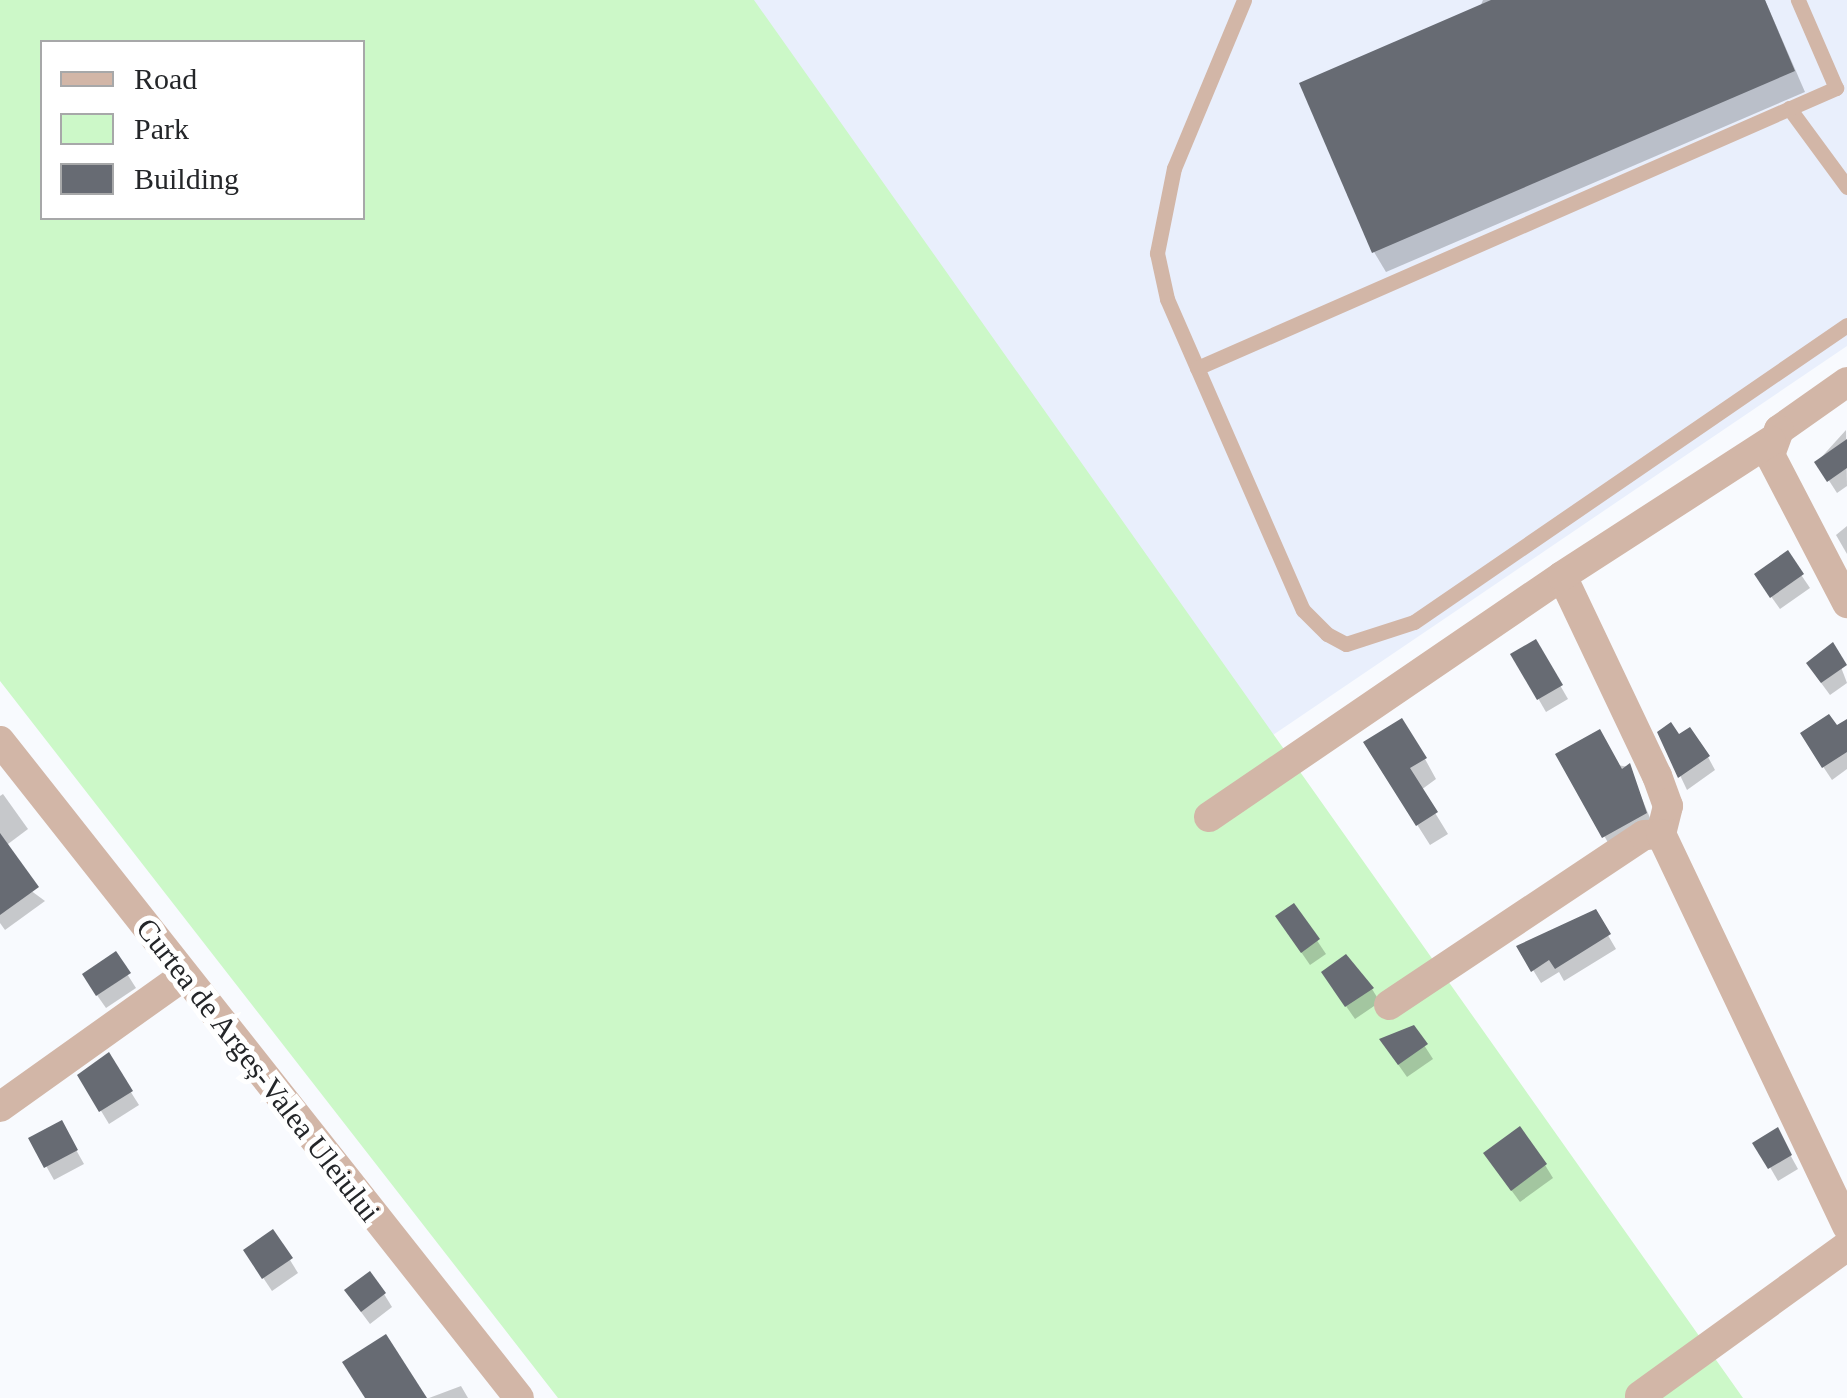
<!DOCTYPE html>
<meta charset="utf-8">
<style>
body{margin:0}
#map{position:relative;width:1847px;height:1398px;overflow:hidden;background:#f8fafe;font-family:"Times New Roman",serif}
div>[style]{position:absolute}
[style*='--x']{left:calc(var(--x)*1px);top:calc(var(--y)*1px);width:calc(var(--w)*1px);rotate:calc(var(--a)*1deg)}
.built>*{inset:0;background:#e9effc}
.green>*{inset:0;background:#ccf8c8}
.shadow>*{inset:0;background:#0003}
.building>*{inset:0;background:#676b73}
.lane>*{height:15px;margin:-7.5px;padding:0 7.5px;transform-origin:7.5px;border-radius:7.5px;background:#d2b6a7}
.street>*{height:30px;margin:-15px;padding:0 15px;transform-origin:15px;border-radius:15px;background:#d2b6a7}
span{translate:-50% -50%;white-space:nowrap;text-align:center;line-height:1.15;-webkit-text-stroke:10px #fff;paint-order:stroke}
.street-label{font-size:30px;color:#242629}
.legend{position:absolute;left:40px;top:40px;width:325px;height:180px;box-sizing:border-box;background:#fff;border:2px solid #a7a8a9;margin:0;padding:12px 18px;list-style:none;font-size:30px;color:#242629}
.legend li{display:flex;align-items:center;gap:20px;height:50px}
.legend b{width:50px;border:2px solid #a7a8a9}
</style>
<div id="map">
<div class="built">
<div style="clip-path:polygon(644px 0,1847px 0,1847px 346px,1186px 794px)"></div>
</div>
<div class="green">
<div style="clip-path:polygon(evenodd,0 0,754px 0,1743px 1398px,558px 1398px,0 681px,0 0,42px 42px,362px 42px,362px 218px,42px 218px,42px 42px)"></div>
</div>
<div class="shadow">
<div style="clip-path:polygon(1483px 0,1765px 0,1805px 92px,1386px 272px,1374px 252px)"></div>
<div style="clip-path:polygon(1846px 430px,1847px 486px,1837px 493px,1817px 462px)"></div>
<div style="clip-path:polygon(1847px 526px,1847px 554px,1836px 535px)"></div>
<div style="clip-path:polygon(1787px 554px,1810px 588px,1780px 609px,1765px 588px)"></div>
<div style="clip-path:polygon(1535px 642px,1568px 699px,1546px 712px,1513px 655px)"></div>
<div style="clip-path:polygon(1833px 646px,1847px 683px,1830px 695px,1816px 676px)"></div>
<div style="clip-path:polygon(1847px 722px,1847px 769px,1832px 780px,1810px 747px)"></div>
<div style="clip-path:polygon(1660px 733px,1708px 757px,1715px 770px,1687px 790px)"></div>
<div style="clip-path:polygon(1559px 755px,1629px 767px,1657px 835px,1616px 857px)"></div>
<div style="clip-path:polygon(1425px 759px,1436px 779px,1421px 790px,1448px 834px,1430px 845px,1378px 763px)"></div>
<div style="clip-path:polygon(3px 794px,28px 829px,0 850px,0 796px)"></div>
<div style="clip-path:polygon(0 868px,45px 901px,5px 930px,0 923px)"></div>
<div style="clip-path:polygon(1294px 906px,1326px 954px,1310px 965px,1286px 930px)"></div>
<div style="clip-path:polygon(1595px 913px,1616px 949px,1564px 981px,1559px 972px,1541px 983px,1519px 947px)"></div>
<div style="clip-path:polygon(115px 955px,136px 988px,106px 1008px,92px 988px)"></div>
<div style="clip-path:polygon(1332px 986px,1372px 989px,1380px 1002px,1355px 1019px)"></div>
<div style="clip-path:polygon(1413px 1028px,1433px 1059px,1407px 1077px,1390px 1053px)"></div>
<div style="clip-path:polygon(108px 1056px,139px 1105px,109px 1124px,80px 1076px)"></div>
<div style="clip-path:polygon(61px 1123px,84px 1164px,54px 1180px,31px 1139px)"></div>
<div style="clip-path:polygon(1777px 1131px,1798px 1169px,1778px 1181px,1756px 1143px)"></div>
<div style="clip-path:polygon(1545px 1165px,1553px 1178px,1520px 1202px,1494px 1167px)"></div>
<div style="clip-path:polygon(290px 1260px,298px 1273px,272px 1291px,254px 1264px)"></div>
<div style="clip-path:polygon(384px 1294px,392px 1307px,370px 1324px,355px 1304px)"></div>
<div style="clip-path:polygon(461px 1386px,468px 1398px,429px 1398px)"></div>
</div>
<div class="building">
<div style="clip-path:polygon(1491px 0,1765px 0,1795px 71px,1372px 253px,1299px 83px)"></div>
<div style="clip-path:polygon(1847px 439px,1847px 468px,1827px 482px,1814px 462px)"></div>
<div style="clip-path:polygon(1788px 550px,1804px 574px,1770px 598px,1754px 574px)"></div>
<div style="clip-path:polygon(1536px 639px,1563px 685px,1537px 700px,1510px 654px)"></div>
<div style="clip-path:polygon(1833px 642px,1847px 665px,1821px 683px,1806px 663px)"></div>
<div style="clip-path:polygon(1829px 714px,1837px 725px,1847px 719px,1847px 752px,1822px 768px,1800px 733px)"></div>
<div style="clip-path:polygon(1402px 718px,1427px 758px,1410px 768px,1438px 812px,1416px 826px,1363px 742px)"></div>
<div style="clip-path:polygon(1671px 722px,1679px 734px,1690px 727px,1710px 756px,1678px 778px,1657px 732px)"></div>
<div style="clip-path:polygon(1600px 729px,1622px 769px,1630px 763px,1647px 813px,1602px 838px,1555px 754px)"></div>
<div style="clip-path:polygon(0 833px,39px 887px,0 915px)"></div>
<div style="clip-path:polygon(1294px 903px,1320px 939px,1301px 953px,1275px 916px)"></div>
<div style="clip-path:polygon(1596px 909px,1611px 934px,1555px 969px,1549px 960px,1531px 972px,1516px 946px)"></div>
<div style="clip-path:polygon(116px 951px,131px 973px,96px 996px,82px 974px)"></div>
<div style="clip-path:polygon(1346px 954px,1374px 988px,1345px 1007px,1321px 972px)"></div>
<div style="clip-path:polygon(1414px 1025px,1428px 1044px,1398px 1065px,1379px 1039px)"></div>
<div style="clip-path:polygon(109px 1052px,133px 1091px,99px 1112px,77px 1075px)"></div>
<div style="clip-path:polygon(62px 1120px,78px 1150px,44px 1168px,28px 1138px)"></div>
<div style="clip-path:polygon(1520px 1126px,1547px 1164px,1511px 1191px,1483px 1153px)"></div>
<div style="clip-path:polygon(1778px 1127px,1792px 1155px,1768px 1169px,1752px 1143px)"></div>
<div style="clip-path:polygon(273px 1229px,293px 1258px,262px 1279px,243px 1250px)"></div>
<div style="clip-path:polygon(370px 1271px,386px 1293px,361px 1312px,344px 1290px)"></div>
<div style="clip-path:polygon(386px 1334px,427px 1398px,365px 1398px,342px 1362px)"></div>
</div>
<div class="lane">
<div style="--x:1244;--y:0;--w:182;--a:112.6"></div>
<div style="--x:1174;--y:168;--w:87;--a:101.3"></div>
<div style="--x:1157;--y:253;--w:47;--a:77.7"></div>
<div style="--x:1167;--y:299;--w:339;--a:66.4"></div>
<div style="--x:1303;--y:610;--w:34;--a:45"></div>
<div style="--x:1327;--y:634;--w:21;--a:28"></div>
<div style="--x:1346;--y:644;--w:71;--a:-17.9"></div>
<div style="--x:1414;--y:622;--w:525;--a:-34.45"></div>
<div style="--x:1789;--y:108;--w:98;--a:53.7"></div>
<div style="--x:1197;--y:368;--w:698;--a:-23.66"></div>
<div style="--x:1836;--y:88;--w:96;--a:-113.4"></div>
</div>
<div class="street">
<div style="--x:1847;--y:382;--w:83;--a:144.8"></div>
<div style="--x:1779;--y:430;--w:27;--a:110"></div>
<div style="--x:1770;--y:455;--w:167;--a:62.5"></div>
<div style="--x:0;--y:741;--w:837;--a:51.69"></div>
<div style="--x:1209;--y:817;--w:427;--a:-34.3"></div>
<div style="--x:1661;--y:834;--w:29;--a:-76"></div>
<div style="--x:1668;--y:806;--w:32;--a:-110"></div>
<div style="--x:1657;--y:776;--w:221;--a:-115.4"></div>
<div style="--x:1562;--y:576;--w:249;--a:-32.9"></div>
<div style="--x:1389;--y:1005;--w:306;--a:-33.7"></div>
<div style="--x:1644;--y:835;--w:17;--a:-3"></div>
<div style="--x:1661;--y:834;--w:434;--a:64.6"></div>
<div style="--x:0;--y:1107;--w:224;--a:-35.5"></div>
<div style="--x:1640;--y:1396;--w:256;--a:-35.9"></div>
</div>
<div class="street-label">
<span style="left:258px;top:1070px;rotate:52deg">Curtea de Argeș-Valea Uleiului</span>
</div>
<ul class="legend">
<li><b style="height:12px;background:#d2b6a7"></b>Road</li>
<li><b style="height:28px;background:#ccf8c8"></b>Park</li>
<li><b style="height:28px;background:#676b73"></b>Building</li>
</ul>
</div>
